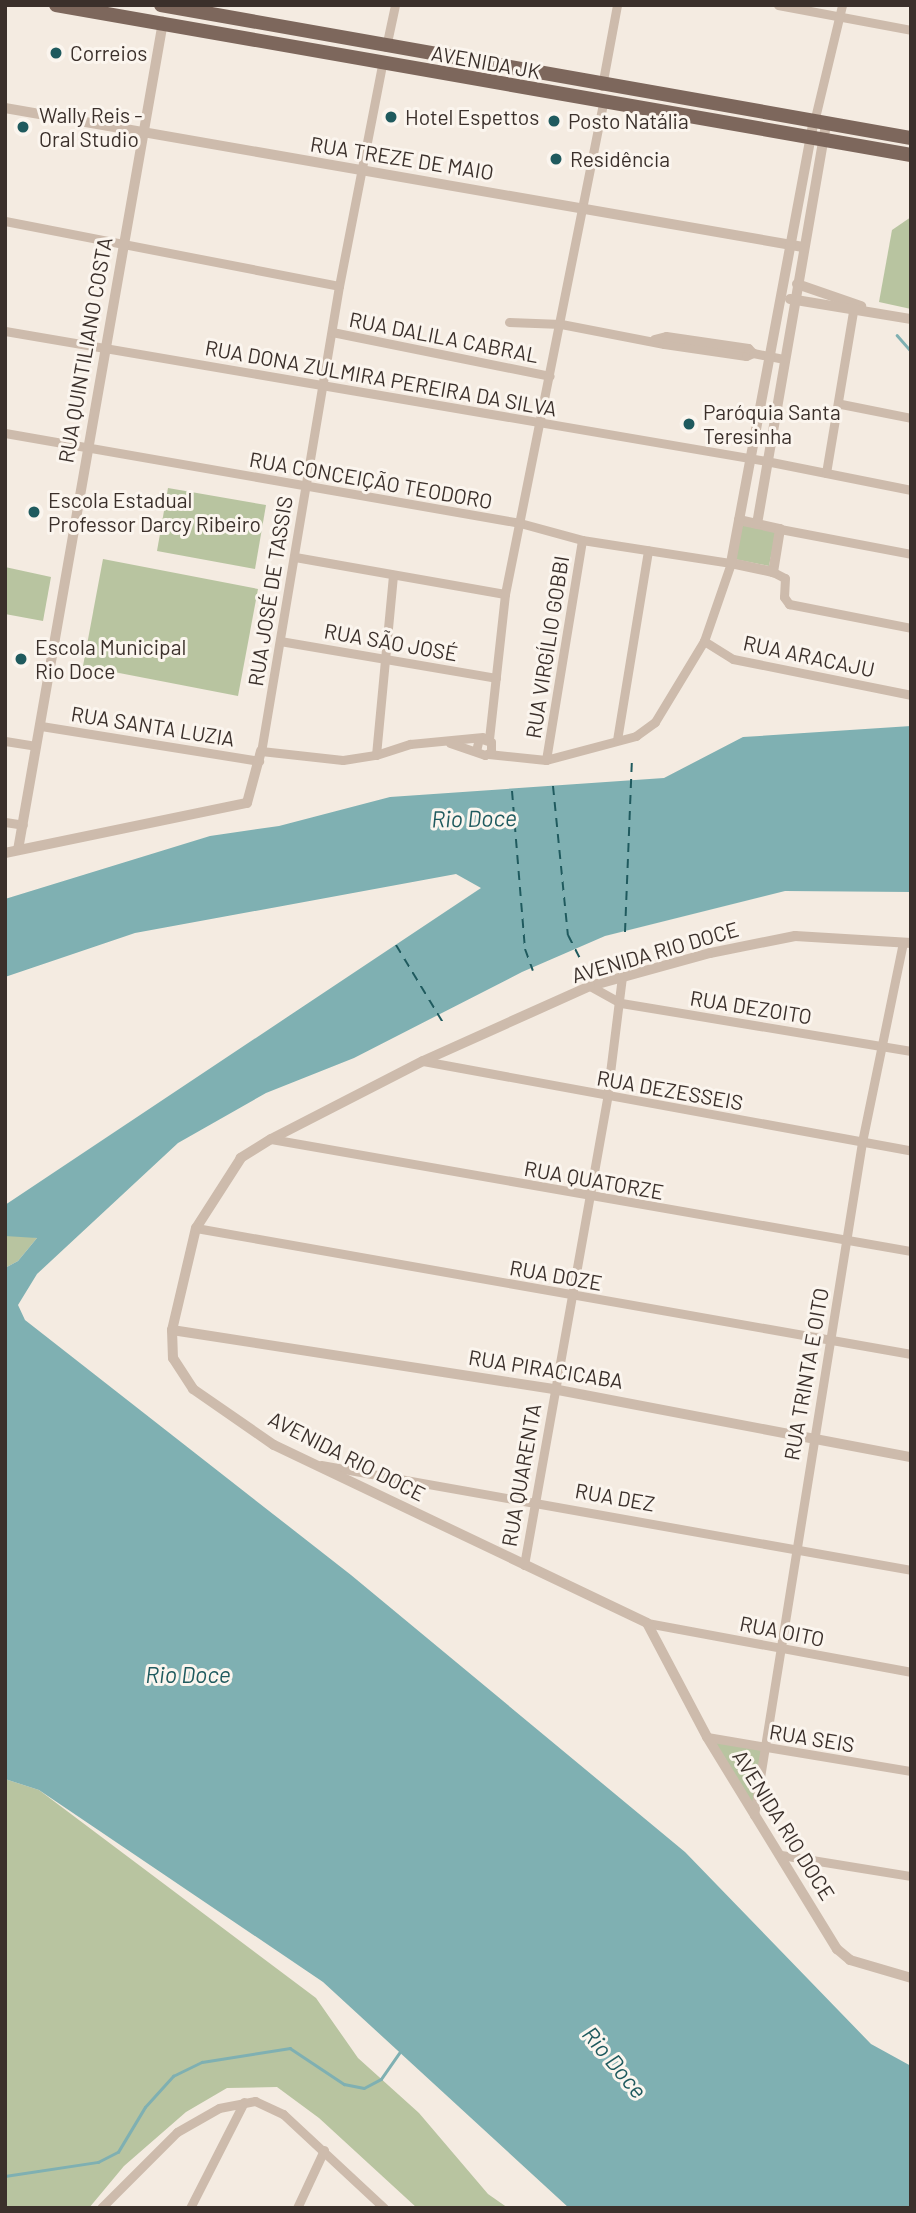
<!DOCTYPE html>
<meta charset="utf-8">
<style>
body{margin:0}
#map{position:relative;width:916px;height:2213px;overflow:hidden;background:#f4ebe1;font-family:Barlow,sans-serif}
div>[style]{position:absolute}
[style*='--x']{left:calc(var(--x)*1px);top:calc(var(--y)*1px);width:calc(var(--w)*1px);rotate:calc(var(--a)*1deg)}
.green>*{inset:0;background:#b8c4a0}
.water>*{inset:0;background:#7fb0b2}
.stream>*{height:2.5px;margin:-1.25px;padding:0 1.25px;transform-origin:1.25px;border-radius:1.25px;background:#7fb0b2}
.ferry>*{height:2px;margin-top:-1px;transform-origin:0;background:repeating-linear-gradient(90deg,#1f5a5e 0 9px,transparent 0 16px)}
.minor>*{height:9px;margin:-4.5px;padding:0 4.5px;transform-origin:4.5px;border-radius:4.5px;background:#cdbbac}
.tertiary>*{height:10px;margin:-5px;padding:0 5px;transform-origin:5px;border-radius:5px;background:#cdbbac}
.primary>*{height:14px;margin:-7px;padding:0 7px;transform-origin:7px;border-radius:7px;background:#7d675c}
.dots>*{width:19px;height:19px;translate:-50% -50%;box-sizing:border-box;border:4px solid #fbf5ee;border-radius:50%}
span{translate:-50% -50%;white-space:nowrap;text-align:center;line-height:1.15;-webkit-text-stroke:6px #fbf5ee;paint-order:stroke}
.poi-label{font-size:21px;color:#3b302b}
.left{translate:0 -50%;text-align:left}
.street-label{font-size:21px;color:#3b302b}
.water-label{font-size:23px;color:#1f5a5e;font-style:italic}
.frame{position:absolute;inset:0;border:7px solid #3b302b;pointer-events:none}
</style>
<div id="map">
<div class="green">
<div style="clip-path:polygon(911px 217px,911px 309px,879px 302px,892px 230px)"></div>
<div style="clip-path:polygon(168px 488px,266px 505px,255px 569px,157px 551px)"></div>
<div style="clip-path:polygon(741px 525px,776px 532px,769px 566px,734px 559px)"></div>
<div style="clip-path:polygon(103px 559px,258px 589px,238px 696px,83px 666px)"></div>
<div style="clip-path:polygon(5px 567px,51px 577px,43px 621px,5px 614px)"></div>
<div style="clip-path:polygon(25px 1235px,37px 1238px,18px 1261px,5px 1268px,5px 1236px)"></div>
<div style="clip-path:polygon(707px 1737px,765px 1749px,754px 1815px)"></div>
<div style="clip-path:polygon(5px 1779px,39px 1790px,316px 1998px,358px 2058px,419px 2113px,488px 2194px,508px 2208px,417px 2208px,319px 2118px,277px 2087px,227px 2088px,186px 2112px,124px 2166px,89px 2208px,5px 2208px)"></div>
</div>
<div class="water">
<div style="clip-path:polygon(911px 726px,911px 892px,785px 891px,605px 936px,522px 972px,354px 1058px,266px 1093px,178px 1143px,37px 1274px,18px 1305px,25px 1320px,351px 1575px,685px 1852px,871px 2044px,911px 2066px,911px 2208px,569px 2208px,323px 1982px,39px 1790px,5px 1779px,5px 1268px,18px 1261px,37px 1238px,5px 1236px,5px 1205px,481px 888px,456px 874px,135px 933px,5px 977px,5px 899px,210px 836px,279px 826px,390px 797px,664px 778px,743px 737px)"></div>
</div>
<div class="stream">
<div style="--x:897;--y:335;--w:21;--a:49"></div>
<div style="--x:5;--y:2176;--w:94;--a:-8.6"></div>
<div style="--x:98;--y:2162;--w:22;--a:-27"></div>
<div style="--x:118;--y:2152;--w:52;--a:-59"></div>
<div style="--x:145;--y:2107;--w:42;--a:-47.9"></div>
<div style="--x:173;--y:2076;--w:32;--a:-26"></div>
<div style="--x:202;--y:2062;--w:89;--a:-9"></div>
<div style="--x:290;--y:2048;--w:65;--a:33.7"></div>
<div style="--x:344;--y:2084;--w:20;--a:11"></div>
<div style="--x:364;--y:2088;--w:19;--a:-28"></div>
<div style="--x:381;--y:2079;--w:33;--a:-55"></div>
</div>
<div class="ferry">
<div style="--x:553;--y:786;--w:150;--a:84.3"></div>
<div style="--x:568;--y:935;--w:25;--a:63"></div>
<div style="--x:512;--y:791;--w:159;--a:85.3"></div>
<div style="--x:525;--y:949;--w:23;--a:70"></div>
<div style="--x:625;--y:932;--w:172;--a:-87.7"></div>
<div style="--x:396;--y:945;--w:95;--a:58.8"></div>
</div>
<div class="minor">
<div style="--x:778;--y:5;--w:135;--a:10.6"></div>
<div style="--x:386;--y:47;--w:43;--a:-77.9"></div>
<div style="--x:382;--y:65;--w:225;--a:101"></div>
<div style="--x:339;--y:286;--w:471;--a:99.5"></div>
<div style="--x:261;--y:751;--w:82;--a:6.3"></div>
<div style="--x:343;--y:760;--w:33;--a:-9"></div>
<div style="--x:376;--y:755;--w:36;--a:-18"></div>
<div style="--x:410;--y:744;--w:73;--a:-5.5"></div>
<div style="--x:602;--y:86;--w:82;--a:-79.5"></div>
<div style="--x:814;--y:122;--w:120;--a:-76.5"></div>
<div style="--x:5;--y:221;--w:340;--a:11"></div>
<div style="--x:509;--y:322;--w:52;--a:2.2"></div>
<div style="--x:561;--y:324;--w:105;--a:11"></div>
<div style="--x:664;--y:344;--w:83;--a:8.3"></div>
<div style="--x:746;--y:356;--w:8;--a:-23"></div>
<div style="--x:5;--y:331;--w:772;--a:9.69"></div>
<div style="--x:766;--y:461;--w:148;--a:11.3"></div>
<div style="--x:332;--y:332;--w:222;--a:11.4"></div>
<div style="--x:654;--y:339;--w:12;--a:-14"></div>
<div style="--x:666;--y:336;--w:83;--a:8.3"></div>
<div style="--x:748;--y:348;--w:7;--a:45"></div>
<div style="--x:753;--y:353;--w:32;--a:11"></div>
<div style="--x:841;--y:404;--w:71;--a:11.3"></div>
<div style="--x:5;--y:433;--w:523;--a:9.91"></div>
<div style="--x:520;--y:523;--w:64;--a:15.3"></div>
<div style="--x:582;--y:540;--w:151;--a:8.8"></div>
<div style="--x:731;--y:563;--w:83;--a:109.1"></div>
<div style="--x:704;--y:641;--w:95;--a:121.2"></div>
<div style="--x:655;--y:722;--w:24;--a:144"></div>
<div style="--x:636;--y:736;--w:93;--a:165.1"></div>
<div style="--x:546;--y:760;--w:58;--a:-174.1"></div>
<div style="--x:826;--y:473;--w:169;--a:-80.5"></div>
<div style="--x:780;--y:529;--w:133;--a:10.8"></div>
<div style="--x:295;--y:557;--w:213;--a:10"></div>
<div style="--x:773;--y:572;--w:13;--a:27"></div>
<div style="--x:785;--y:578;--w:19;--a:93"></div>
<div style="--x:784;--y:597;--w:9;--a:54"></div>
<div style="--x:789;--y:604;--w:124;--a:11.1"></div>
<div style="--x:280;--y:641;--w:219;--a:9.7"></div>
<div style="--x:704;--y:641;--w:34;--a:32"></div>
<div style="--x:733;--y:659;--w:182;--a:11.4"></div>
<div style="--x:41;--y:726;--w:221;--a:9.1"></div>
<div style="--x:489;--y:739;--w:146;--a:-83.7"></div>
<div style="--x:505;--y:594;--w:500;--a:-78.7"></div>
<div style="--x:617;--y:740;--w:192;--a:-80.7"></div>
<div style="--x:5;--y:741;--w:31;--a:9"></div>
<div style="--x:450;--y:743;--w:37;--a:19"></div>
<div style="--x:485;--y:755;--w:7;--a:-27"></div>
<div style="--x:491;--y:752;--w:10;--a:-90"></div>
<div style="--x:491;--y:742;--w:13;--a:-162"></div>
<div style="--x:479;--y:738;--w:13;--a:103"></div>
<div style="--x:376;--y:755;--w:181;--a:-84.6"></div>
<div style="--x:546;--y:760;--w:223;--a:-80.7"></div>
<div style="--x:5;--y:822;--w:18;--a:9"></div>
<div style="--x:590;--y:986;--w:35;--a:29"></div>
<div style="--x:621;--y:1003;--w:294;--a:9.4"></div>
<div style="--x:423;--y:1061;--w:496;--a:10.4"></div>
<div style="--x:271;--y:1139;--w:650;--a:9.93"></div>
<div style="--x:196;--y:1228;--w:726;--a:9.99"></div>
<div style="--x:321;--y:1465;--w:599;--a:10.09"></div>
<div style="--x:524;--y:1565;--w:475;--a:-79.9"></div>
<div style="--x:607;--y:1097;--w:121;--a:-82.9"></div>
<div style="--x:647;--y:1623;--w:269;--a:10.5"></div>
<div style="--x:707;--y:1737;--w:207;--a:9.5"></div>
<div style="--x:754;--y:1815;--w:682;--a:-80.88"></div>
<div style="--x:862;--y:1142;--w:204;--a:-78.4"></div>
<div style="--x:781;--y:1855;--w:132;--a:9.2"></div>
<div style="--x:101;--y:2208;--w:107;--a:-45"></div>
<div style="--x:177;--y:2132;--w:48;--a:-29.7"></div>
<div style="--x:219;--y:2108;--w:37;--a:-11"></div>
<div style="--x:255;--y:2101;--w:31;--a:25"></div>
<div style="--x:283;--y:2114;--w:138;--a:42.9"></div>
<div style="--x:190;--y:2208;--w:119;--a:-63"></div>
<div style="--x:297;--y:2208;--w:64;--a:-65"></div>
</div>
<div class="tertiary">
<div style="--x:5;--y:108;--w:810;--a:9.88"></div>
<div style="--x:797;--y:284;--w:68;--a:19"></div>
<div style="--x:790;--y:299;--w:123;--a:9.4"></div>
<div style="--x:739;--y:520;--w:42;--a:12.4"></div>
<div style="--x:780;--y:529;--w:44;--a:99.2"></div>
<div style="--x:773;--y:572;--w:43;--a:-167.9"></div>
<div style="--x:731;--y:563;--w:448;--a:-79.4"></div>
<div style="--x:757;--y:524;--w:405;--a:-80.2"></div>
<div style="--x:18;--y:850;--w:841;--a:-80.07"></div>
<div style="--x:5;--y:853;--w:247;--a:-11.7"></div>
<div style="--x:247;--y:803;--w:54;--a:-74.9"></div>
<div style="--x:911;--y:943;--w:116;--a:-176.5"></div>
<div style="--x:795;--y:936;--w:87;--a:168.7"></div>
<div style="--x:710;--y:953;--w:124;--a:164.6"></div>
<div style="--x:590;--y:986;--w:183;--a:155.8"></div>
<div style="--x:423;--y:1061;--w:171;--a:152.8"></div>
<div style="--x:271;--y:1139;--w:36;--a:148"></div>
<div style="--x:241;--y:1158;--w:83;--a:122.7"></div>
<div style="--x:196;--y:1228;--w:105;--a:103.2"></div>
<div style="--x:172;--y:1330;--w:28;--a:88"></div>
<div style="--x:173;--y:1358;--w:37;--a:57"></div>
<div style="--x:193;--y:1389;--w:98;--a:34.7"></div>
<div style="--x:274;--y:1445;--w:413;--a:25.5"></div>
<div style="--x:647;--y:1623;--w:129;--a:62.2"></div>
<div style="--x:707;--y:1737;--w:249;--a:58.5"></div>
<div style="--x:837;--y:1949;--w:17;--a:40"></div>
<div style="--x:850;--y:1960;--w:64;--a:16.4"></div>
<div style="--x:172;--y:1330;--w:386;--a:8.8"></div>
<div style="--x:553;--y:1389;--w:364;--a:10.8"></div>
</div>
<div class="primary">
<div style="--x:56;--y:5;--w:868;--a:9.95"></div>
<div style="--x:161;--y:5;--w:762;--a:10.06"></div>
</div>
<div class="dots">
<div style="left:56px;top:53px;background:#1f5a5e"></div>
<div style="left:391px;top:117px;background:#1f5a5e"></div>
<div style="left:554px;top:121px;background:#1f5a5e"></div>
<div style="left:23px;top:127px;background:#1f5a5e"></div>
<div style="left:556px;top:159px;background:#1f5a5e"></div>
<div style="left:689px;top:424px;background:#1f5a5e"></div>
<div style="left:34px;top:512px;background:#1f5a5e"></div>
<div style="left:21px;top:659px;background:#1f5a5e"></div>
</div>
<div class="poi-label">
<span class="left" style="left:70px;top:53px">Correios</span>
<span class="left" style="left:39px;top:127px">Wally Reis -<br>Oral Studio</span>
<span class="left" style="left:405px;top:117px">Hotel Espettos</span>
<span class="left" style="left:568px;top:121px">Posto Natália</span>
<span class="left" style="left:570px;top:159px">Residência</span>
<span class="left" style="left:703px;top:424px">Paróquia Santa<br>Teresinha</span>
<span class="left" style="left:48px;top:512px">Escola Estadual<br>Professor Darcy Ribeiro</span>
<span class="left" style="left:35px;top:659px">Escola Municipal<br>Rio Doce</span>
</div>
<div class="street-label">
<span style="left:486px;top:62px;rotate:10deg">AVENIDA JK</span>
<span style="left:402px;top:158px;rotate:9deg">RUA TREZE DE MAIO</span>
<span style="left:444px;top:337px;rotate:11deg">RUA DALILA CABRAL</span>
<span style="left:85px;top:350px;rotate:-80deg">RUA QUINTILIANO COSTA</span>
<span style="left:381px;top:378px;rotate:10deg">RUA DONA ZULMIRA PEREIRA DA SILVA</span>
<span style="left:371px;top:480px;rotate:10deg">RUA CONCEIÇÃO TEODORO</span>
<span style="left:270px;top:591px;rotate:-81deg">RUA JOSÉ DE TASSIS</span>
<span style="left:391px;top:642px;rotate:10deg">RUA SÃO JOSÉ</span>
<span style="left:547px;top:647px;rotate:-81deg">RUA VIRGÍLIO GOBBI</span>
<span style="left:809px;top:656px;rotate:12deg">RUA ARACAJU</span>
<span style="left:153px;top:726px;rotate:9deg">RUA SANTA LUZIA</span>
<span style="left:655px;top:952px;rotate:-16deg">AVENIDA RIO DOCE</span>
<span style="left:751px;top:1007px;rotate:9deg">RUA DEZOITO</span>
<span style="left:670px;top:1090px;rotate:10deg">RUA DEZESSEIS</span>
<span style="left:594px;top:1180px;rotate:10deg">RUA QUATORZE</span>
<span style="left:556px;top:1275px;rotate:10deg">RUA DOZE</span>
<span style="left:546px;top:1369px;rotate:9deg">RUA PIRACICABA</span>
<span style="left:806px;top:1374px;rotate:-80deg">RUA TRINTA E OITO</span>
<span style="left:347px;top:1456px;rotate:27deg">AVENIDA RIO DOCE</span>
<span style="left:521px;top:1475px;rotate:-80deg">RUA QUARENTA</span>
<span style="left:615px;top:1497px;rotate:10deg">RUA DEZ</span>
<span style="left:782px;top:1631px;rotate:11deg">RUA OITO</span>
<span style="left:812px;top:1738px;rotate:9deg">RUA SEIS</span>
<span style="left:784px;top:1825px;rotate:58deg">AVENIDA RIO DOCE</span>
</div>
<div class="water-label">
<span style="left:474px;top:818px;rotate:-1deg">Rio Doce</span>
<span style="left:188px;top:1674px">Rio Doce</span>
<span style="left:615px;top:2062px;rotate:50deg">Rio Doce</span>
</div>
<div class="frame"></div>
</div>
